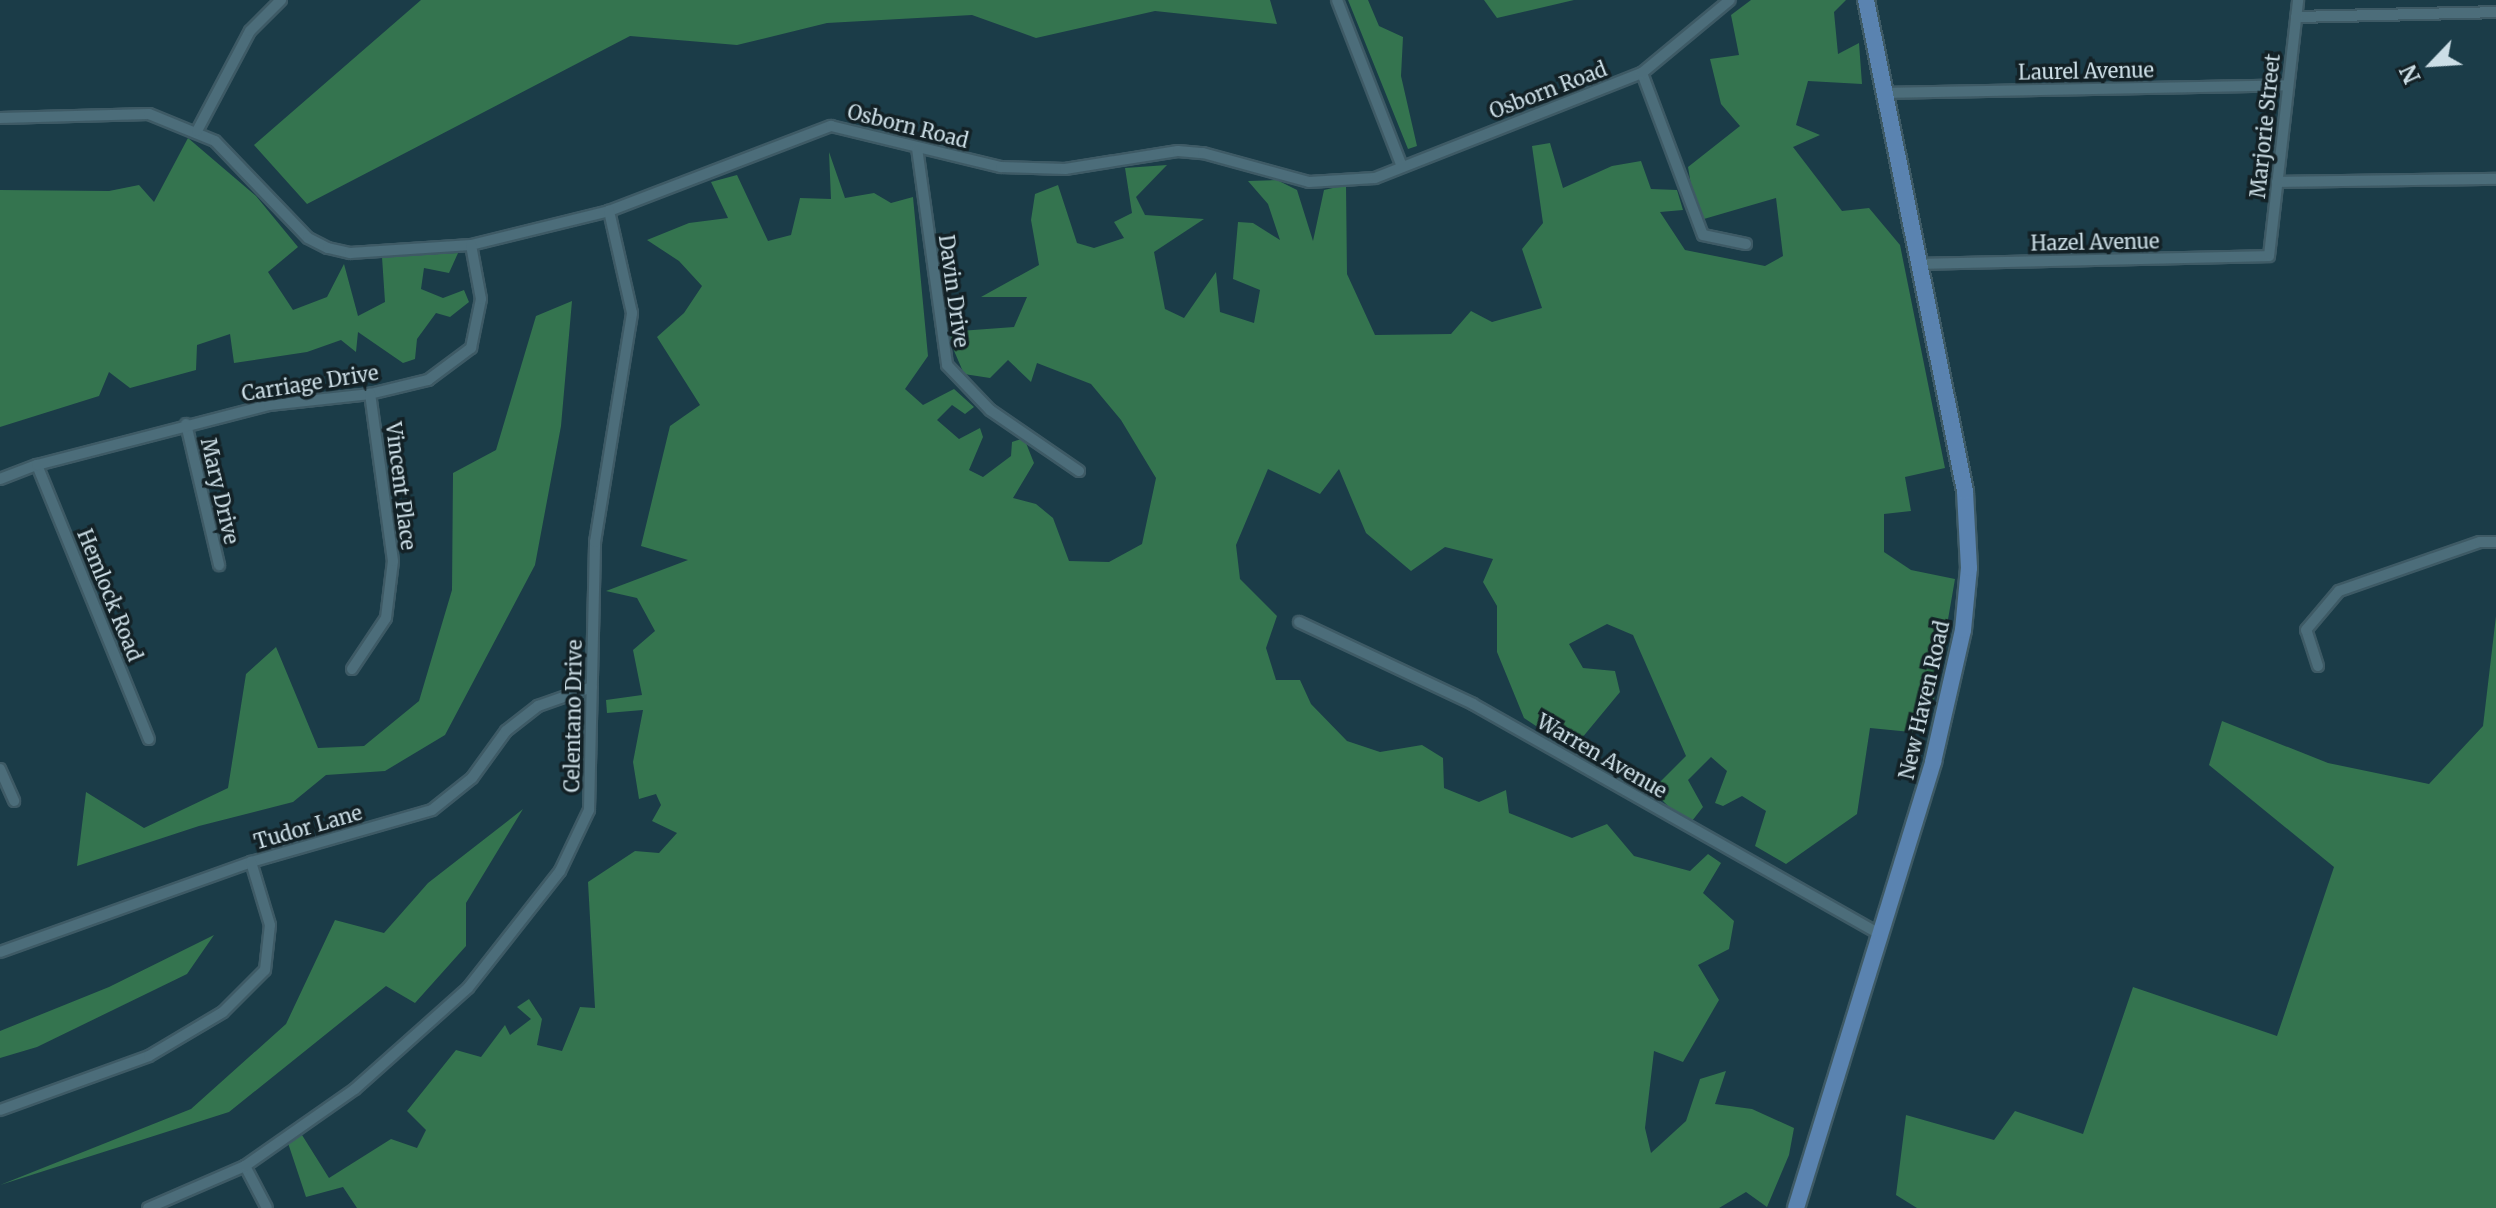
<!DOCTYPE html>
<style>
body{margin:0}
#map{position:relative;width:2496px;height:1208px;overflow:hidden;background:#1b3c48;font-family:Merriweather,serif}
div>[style]{position:absolute}
[style*='--x']{left:calc(var(--x)*1px);top:calc(var(--y)*1px);width:calc(var(--w)*1px);rotate:calc(var(--a)*1deg)}
.forest>*{inset:0;background:#34744f}
.roads{filter:drop-shadow(2px 0 #3e5a65) drop-shadow(-2px 0 #3e5a65) drop-shadow(0 2px #3e5a65) drop-shadow(0 -2px #3e5a65)}
.minor>*{height:10px;margin:-5px;padding:0 5px;transform-origin:5px;border-radius:5px;background:#4c6d7a}
.primary>*{height:16px;margin:-8px;padding:0 8px;transform-origin:8px;border-radius:8px;background:#5a83b0}
span{translate:-50% -50%;white-space:nowrap;text-align:center;line-height:1.15;-webkit-text-stroke:7px #132126;paint-order:stroke}
.street-label{font-size:20px;color:#ccdee6}
.north{position:absolute;left:2392px;top:24px;width:80px;height:80px;-webkit-text-stroke:6px #132126;paint-order:stroke;rotate:245deg;font-size:22px;font-weight:700;line-height:32px;text-align:center;color:#ccdee6}
.north::after{content:'';display:block;margin:auto;width:28px;height:36px;background:#ccdee6;clip-path:polygon(50% 0,100% 100%,50% 72%,0 100%)}
</style>
<div id="map">
<div class="forest">
<div style="clip-path:polygon(421px 0,1270px 0,1277px 24px,1155px 11px,1036px 38px,972px 15px,827px 23px,737px 45px,630px 36px,307px 204px,254px 145px)"></div>
<div style="clip-path:polygon(1348px 0,1368px 0,1379px 26px,1403px 37px,1401px 76px,1417px 146px,1408px 149px)"></div>
<div style="clip-path:polygon(1484px 0,1574px 0,1497px 18px)"></div>
<div style="clip-path:polygon(1751px 0,1846px 0,1834px 12px,1838px 54px,1859px 43px,1862px 84px,1808px 81px,1796px 125px,1820px 135px,1793px 147px,1842px 211px,1869px 208px,1900px 245px,1945px 468px,1905px 477px,1911px 511px,1884px 514px,1884px 552px,1911px 570px,1955px 579px,1933px 706px,1921px 733px,1870px 728px,1857px 814px,1786px 864px,1755px 846px,1766px 811px,1742px 796px,1723px 806px,1715px 803px,1727px 771px,1711px 757px,1688px 780px,1703px 807px,1688px 826px,1652px 790px,1686px 756px,1633px 635px,1607px 624px,1569px 644px,1583px 668px,1615px 671px,1620px 692px,1572px 750px,1524px 718px,1497px 652px,1497px 606px,1483px 582px,1493px 559px,1445px 547px,1411px 571px,1366px 533px,1339px 469px,1320px 494px,1268px 469px,1236px 545px,1240px 579px,1277px 616px,1266px 648px,1276px 680px,1300px 680px,1311px 704px,1347px 741px,1380px 752px,1422px 745px,1443px 758px,1444px 788px,1479px 802px,1506px 790px,1509px 813px,1572px 838px,1607px 824px,1634px 856px,1690px 871px,1708px 854px,1721px 863px,1703px 893px,1734px 921px,1729px 949px,1698px 965px,1719px 1000px,1683px 1062px,1654px 1051px,1645px 1128px,1651px 1153px,1686px 1121px,1700px 1079px,1726px 1071px,1715px 1104px,1752px 1109px,1794px 1128px,1789px 1155px,1767px 1207px,1746px 1192px,1719px 1208px,357px 1208px,343px 1187px,306px 1197px,288px 1143px,302px 1135px,329px 1178px,391px 1139px,417px 1148px,426px 1130px,407px 1111px,456px 1050px,481px 1057px,505px 1025px,510px 1035px,531px 1019px,517px 1007px,529px 999px,542px 1019px,537px 1045px,562px 1051px,580px 1007px,595px 1008px,588px 882px,635px 851px,659px 853px,677px 833px,652px 821px,661px 805px,656px 794px,639px 799px,633px 762px,643px 710px,607px 713px,606px 700px,642px 695px,633px 650px,655px 631px,637px 598px,606px 591px,688px 560px,641px 546px,670px 426px,700px 405px,657px 337px,684px 313px,702px 286px,679px 261px,647px 240px,689px 223px,728px 218px,711px 182px,737px 175px,768px 241px,791px 235px,800px 198px,831px 199px,829px 152px,845px 198px,874px 193px,891px 203px,913px 197px,928px 356px,905px 389px,923px 405px,954px 389px,974px 407px,965px 414px,952px 405px,937px 420px,959px 439px,980px 428px,983px 437px,969px 470px,983px 477px,1011px 456px,1012px 442px,1024px 438px,1034px 463px,1013px 498px,1036px 504px,1053px 518px,1069px 561px,1109px 562px,1142px 544px,1156px 478px,1121px 420px,1091px 384px,1037px 363px,1031px 382px,1008px 360px,990px 378px,964px 374px,946px 332px,1014px 327px,1027px 297px,981px 297px,1039px 265px,1031px 220px,1035px 194px,1058px 185px,1077px 243px,1094px 248px,1124px 238px,1114px 222px,1132px 213px,1125px 168px,1167px 165px,1136px 197px,1145px 215px,1204px 219px,1154px 252px,1165px 309px,1184px 318px,1216px 272px,1220px 312px,1254px 323px,1260px 290px,1233px 279px,1238px 222px,1253px 223px,1280px 240px,1268px 204px,1248px 181px,1277px 180px,1297px 190px,1313px 241px,1324px 190px,1346px 185px,1347px 274px,1375px 335px,1451px 334px,1471px 311px,1492px 322px,1542px 308px,1522px 249px,1543px 223px,1532px 146px,1550px 143px,1563px 188px,1612px 166px,1641px 161px,1651px 189px,1677px 190px,1683px 210px,1660px 212px,1685px 250px,1765px 266px,1783px 256px,1776px 198px,1697px 221px,1688px 167px,1740px 126px,1721px 104px,1710px 59px,1739px 55px,1731px 15px)"></div>
<div style="clip-path:polygon(188px 138px,256px 196px,298px 247px,268px 272px,293px 310px,327px 297px,344px 264px,358px 316px,385px 302px,382px 257px,458px 253px,449px 273px,424px 268px,421px 289px,443px 298px,464px 290px,469px 302px,450px 317px,436px 313px,417px 339px,415px 359px,403px 363px,358px 332px,356px 352px,341px 340px,307px 352px,234px 363px,230px 334px,197px 345px,196px 370px,130px 388px,109px 372px,99px 396px,0 427px,0 190px,109px 191px,139px 185px,154px 202px)"></div>
<div style="clip-path:polygon(572px 301px,561px 426px,535px 565px,445px 735px,385px 771px,326px 775px,293px 802px,199px 826px,77px 866px,86px 792px,144px 828px,228px 788px,246px 674px,276px 647px,318px 748px,364px 746px,419px 701px,452px 590px,453px 473px,496px 450px,536px 316px)"></div>
<div style="clip-path:polygon(2496px 616px,2496px 1208px,1917px 1208px,1896px 1195px,1906px 1115px,1994px 1140px,2015px 1111px,2083px 1134px,2133px 987px,2277px 1036px,2334px 867px,2209px 765px,2222px 721px,2328px 763px,2429px 784px,2483px 726px)"></div>
<div style="clip-path:polygon(523px 809px,466px 903px,466px 946px,415px 1003px,386px 986px,229px 1112px,0 1185px,191px 1109px,286px 1024px,335px 920px,384px 933px,428px 883px)"></div>
<div style="clip-path:polygon(214px 935px,187px 974px,37px 1047px,0 1058px,0 1031px,109px 987px)"></div>
</div>
<div class="roads">
<div class="minor">
<div style="--x:1337;--y:0;--w:179;--a:68.7"></div>
<div style="--x:2296;--y:17;--w:200;--a:-1.4"></div>
<div style="--x:1642;--y:73;--w:173;--a:69.4"></div>
<div style="--x:1703;--y:235;--w:44;--a:11.8"></div>
<div style="--x:1886;--y:93;--w:401;--a:-1.1"></div>
<div style="--x:0;--y:118;--w:149;--a:-1.5"></div>
<div style="--x:149;--y:114;--w:71;--a:22.2"></div>
<div style="--x:215;--y:141;--w:134;--a:46.2"></div>
<div style="--x:308;--y:238;--w:22;--a:27"></div>
<div style="--x:328;--y:248;--w:23;--a:13"></div>
<div style="--x:350;--y:253;--w:121;--a:-3.8"></div>
<div style="--x:471;--y:245;--w:142;--a:-13.8"></div>
<div style="--x:609;--y:211;--w:238;--a:-21"></div>
<div style="--x:831;--y:126;--w:175;--a:13.6"></div>
<div style="--x:1001;--y:167;--w:64;--a:1.8"></div>
<div style="--x:1065;--y:169;--w:114;--a:-9.1"></div>
<div style="--x:1178;--y:151;--w:25;--a:5"></div>
<div style="--x:1203;--y:153;--w:110;--a:15.3"></div>
<div style="--x:1309;--y:182;--w:66;--a:-3.5"></div>
<div style="--x:1375;--y:178;--w:287;--a:-21.5"></div>
<div style="--x:1642;--y:73;--w:114;--a:-39.7"></div>
<div style="--x:197;--y:131;--w:113;--a:-62.1"></div>
<div style="--x:250;--y:31;--w:44;--a:-45"></div>
<div style="--x:917;--y:148;--w:219;--a:82.1"></div>
<div style="--x:947;--y:365;--w:62;--a:46.3"></div>
<div style="--x:990;--y:410;--w:108;--a:34.4"></div>
<div style="--x:2277;--y:182;--w:219;--a:-0.8"></div>
<div style="--x:1921;--y:264;--w:348;--a:-1.3"></div>
<div style="--x:2269;--y:256;--w:258;--a:-83.5"></div>
<div style="--x:186;--y:424;--w:145;--a:76.8"></div>
<div style="--x:37;--y:465;--w:296;--a:67.8"></div>
<div style="--x:0;--y:479;--w:40;--a:-21"></div>
<div style="--x:37;--y:465;--w:240;--a:-14.5"></div>
<div style="--x:269;--y:405;--w:102;--a:-6.2"></div>
<div style="--x:370;--y:394;--w:60;--a:-13.6"></div>
<div style="--x:428;--y:380;--w:54;--a:-36.7"></div>
<div style="--x:471;--y:348;--w:50;--a:-78.5"></div>
<div style="--x:481;--y:299;--w:55;--a:-100.5"></div>
<div style="--x:1299;--y:622;--w:192;--a:25.2"></div>
<div style="--x:1473;--y:704;--w:469;--a:29.5"></div>
<div style="--x:2318;--y:666;--w:38;--a:-108"></div>
<div style="--x:2306;--y:630;--w:51;--a:-49.8"></div>
<div style="--x:2339;--y:591;--w:149;--a:-19.2"></div>
<div style="--x:2480;--y:542;--w:16;--a:0"></div>
<div style="--x:352;--y:669;--w:61;--a:-56.3"></div>
<div style="--x:386;--y:618;--w:57;--a:-83"></div>
<div style="--x:393;--y:561;--w:169;--a:-97.8"></div>
<div style="--x:0;--y:769;--w:35;--a:66"></div>
<div style="--x:0;--y:952;--w:267;--a:-19.7"></div>
<div style="--x:251;--y:862;--w:188;--a:-16"></div>
<div style="--x:432;--y:810;--w:51;--a:-38.7"></div>
<div style="--x:472;--y:778;--w:58;--a:-54.1"></div>
<div style="--x:506;--y:731;--w:41;--a:-38"></div>
<div style="--x:538;--y:706;--w:57;--a:-19.4"></div>
<div style="--x:0;--y:1110;--w:158;--a:-19.9"></div>
<div style="--x:149;--y:1056;--w:86;--a:-30.7"></div>
<div style="--x:223;--y:1012;--w:59;--a:-45"></div>
<div style="--x:265;--y:970;--w:45;--a:-83.7"></div>
<div style="--x:270;--y:925;--w:66;--a:-106.8"></div>
<div style="--x:245;--y:1166;--w:47;--a:62.4"></div>
<div style="--x:148;--y:1208;--w:106;--a:-23.4"></div>
<div style="--x:245;--y:1166;--w:134;--a:-35"></div>
<div style="--x:355;--y:1089;--w:152;--a:-41.8"></div>
<div style="--x:468;--y:988;--w:149;--a:-51.8"></div>
<div style="--x:560;--y:871;--w:68;--a:-64.6"></div>
<div style="--x:589;--y:810;--w:268;--a:-88.7"></div>
<div style="--x:595;--y:542;--w:232;--a:-80.8"></div>
<div style="--x:632;--y:313;--w:105;--a:-102.7"></div>
</div>
<div class="primary">
<div style="--x:1796;--y:1208;--w:467;--a:-72.9"></div>
<div style="--x:1933;--y:762;--w:135;--a:-77.2"></div>
<div style="--x:1963;--y:630;--w:62;--a:-84.5"></div>
<div style="--x:1969;--y:568;--w:77;--a:-93"></div>
<div style="--x:1965;--y:491;--w:501;--a:-101.4"></div>
</div>
</div>
<div class="street-label">
<span style="left:2086px;top:71px;rotate:-1deg">Laurel Avenue</span>
<span style="left:1548px;top:90px;rotate:-21deg">Osborn Road</span>
<span style="left:908px;top:126px;rotate:14deg">Osborn Road</span>
<span style="left:2265px;top:126px;rotate:-84deg">Marjorie Street</span>
<span style="left:2095px;top:242px;rotate:-1deg">Hazel Avenue</span>
<span style="left:954px;top:291px;rotate:82deg">Davin Drive</span>
<span style="left:310px;top:383px;rotate:-9deg">Carriage Drive</span>
<span style="left:401px;top:486px;rotate:83deg">Vincent Place</span>
<span style="left:220px;top:491px;rotate:77deg">Mary Drive</span>
<span style="left:110px;top:595px;rotate:68deg">Hemlock Road</span>
<span style="left:1924px;top:700px;rotate:-77deg">New Haven Road</span>
<span style="left:573px;top:716px;rotate:-89deg">Celentano Drive</span>
<span style="left:1602px;top:756px;rotate:30deg">Warren Avenue</span>
<span style="left:308px;top:827px;rotate:-16deg">Tudor Lane</span>
</div>
<div class="north">N</div>
</div>
